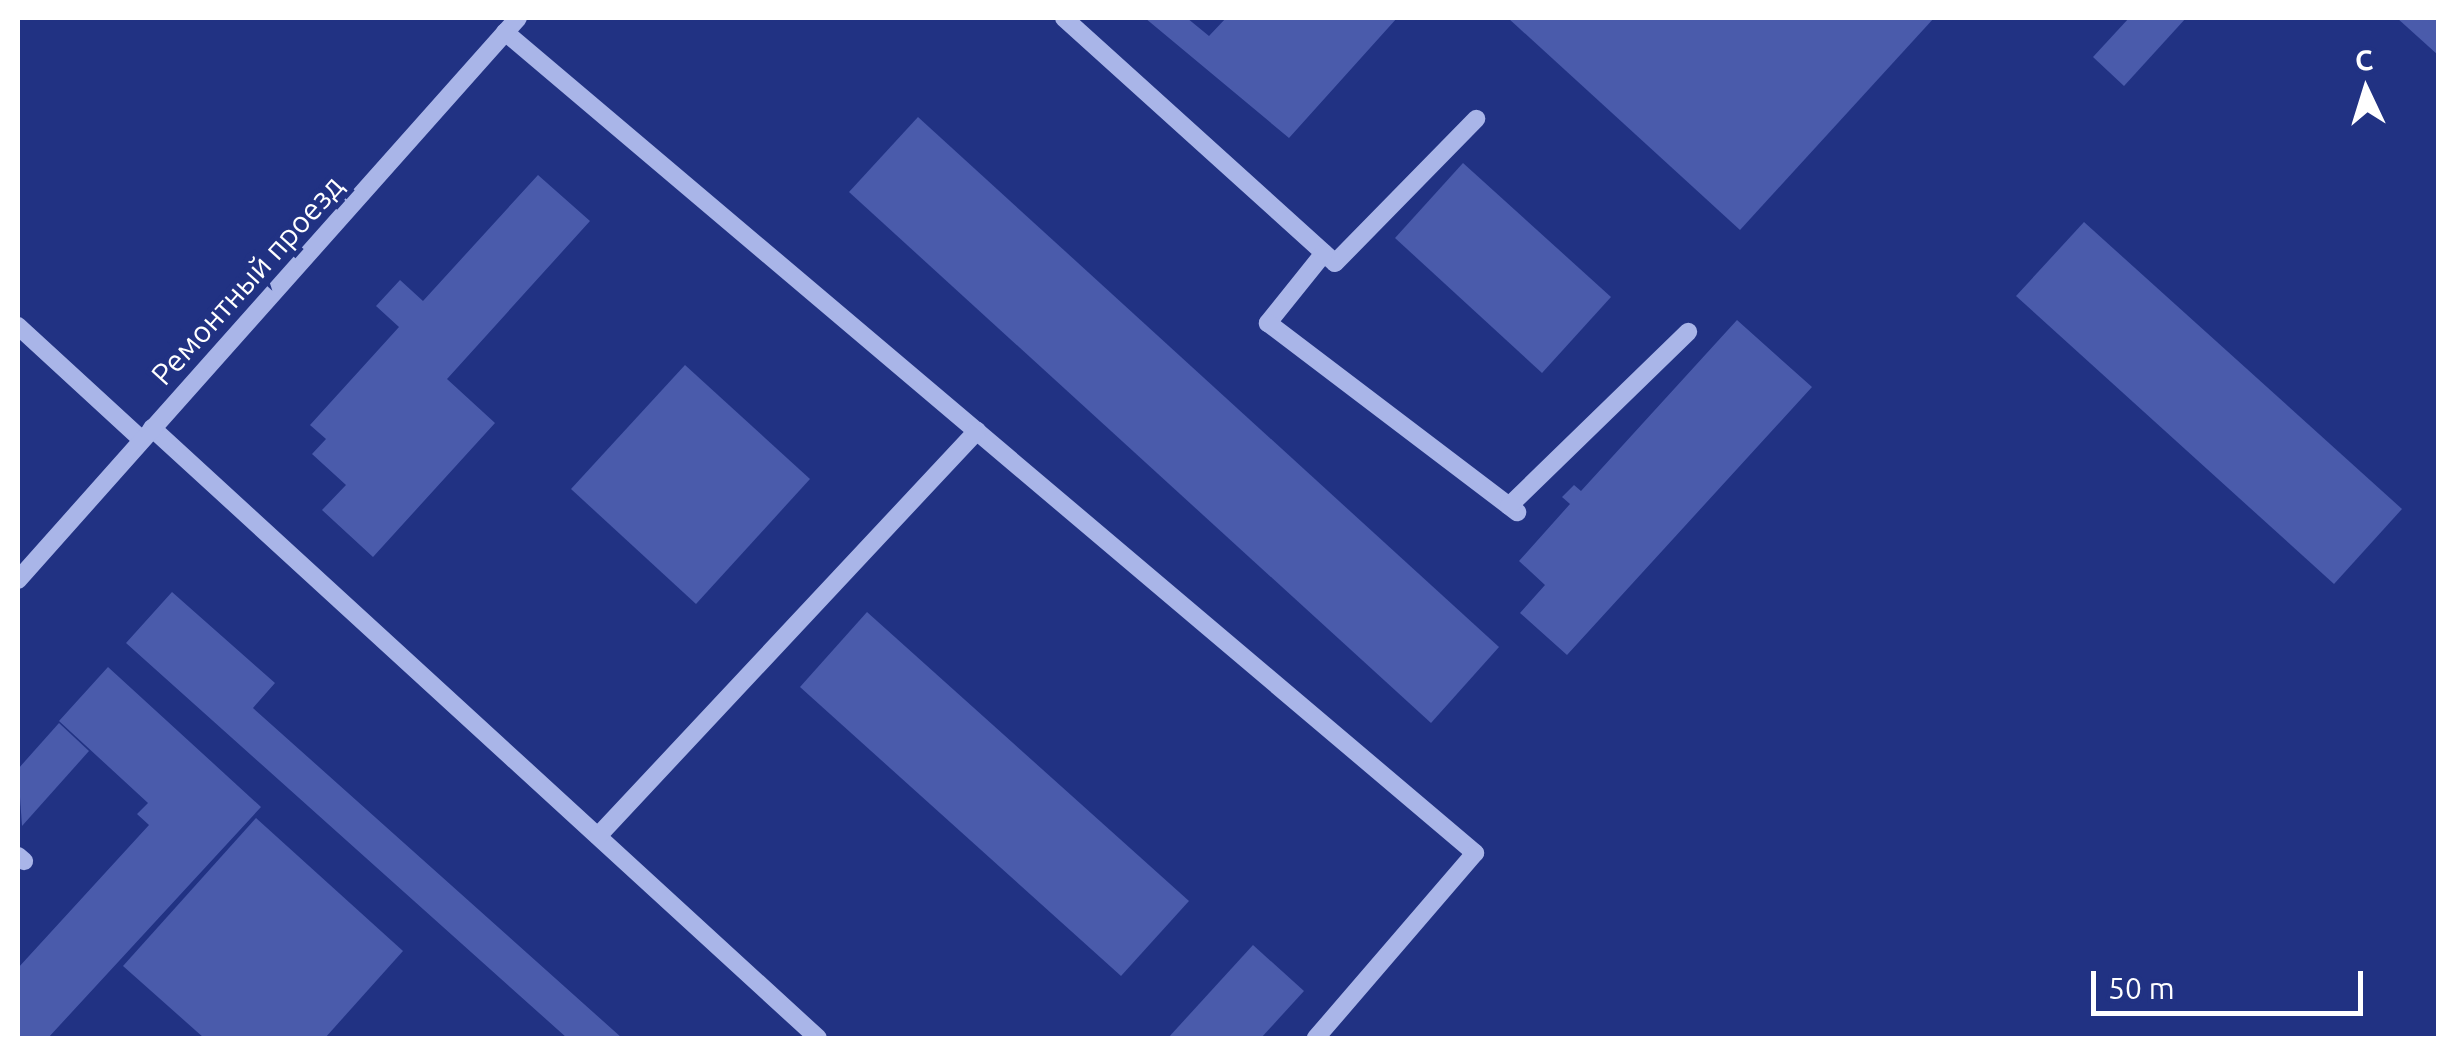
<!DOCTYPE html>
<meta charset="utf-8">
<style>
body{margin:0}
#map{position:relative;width:2456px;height:1056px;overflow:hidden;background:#213283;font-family:Ubuntu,sans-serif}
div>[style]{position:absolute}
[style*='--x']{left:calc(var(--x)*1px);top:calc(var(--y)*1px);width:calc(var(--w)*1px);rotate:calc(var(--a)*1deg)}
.building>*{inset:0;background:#4a5bab}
.minor>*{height:18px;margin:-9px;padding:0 9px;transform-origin:9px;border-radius:9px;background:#a9b5e8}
span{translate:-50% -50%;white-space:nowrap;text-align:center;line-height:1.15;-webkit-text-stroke:10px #213283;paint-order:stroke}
.street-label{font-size:30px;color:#fff}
.frame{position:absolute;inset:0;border:20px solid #fff;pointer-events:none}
.north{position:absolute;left:2316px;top:40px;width:100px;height:100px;-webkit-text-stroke:8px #213283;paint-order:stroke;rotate:356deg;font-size:28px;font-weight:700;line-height:40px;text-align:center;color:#fff}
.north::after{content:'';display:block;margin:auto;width:35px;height:45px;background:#fff;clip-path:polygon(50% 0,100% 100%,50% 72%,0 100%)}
.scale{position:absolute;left:2091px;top:971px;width:272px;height:45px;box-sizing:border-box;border:5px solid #fff;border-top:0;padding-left:12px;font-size:30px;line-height:35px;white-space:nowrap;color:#fff;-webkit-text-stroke:8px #213283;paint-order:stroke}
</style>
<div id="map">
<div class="building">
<div style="clip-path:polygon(1145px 18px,1187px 18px,1209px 36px,1226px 18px,1397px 18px,1289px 138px)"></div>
<div style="clip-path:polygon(1508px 18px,1934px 18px,1740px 230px)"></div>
<div style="clip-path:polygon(2129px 18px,2186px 18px,2124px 86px,2093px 57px)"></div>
<div style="clip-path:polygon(2397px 18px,2438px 18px,2438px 55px)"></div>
<div style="clip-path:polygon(918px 117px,1499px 647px,1431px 723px,849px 192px)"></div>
<div style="clip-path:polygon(1463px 163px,1611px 297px,1542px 373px,1395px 238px)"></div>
<div style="clip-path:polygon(538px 175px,590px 221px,447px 379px,495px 423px,373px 557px,322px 510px,346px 485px,312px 454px,326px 439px,310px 425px,399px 327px,376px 306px,400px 280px,423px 301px)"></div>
<div style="clip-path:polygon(2084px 222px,2402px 509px,2334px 584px,2016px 296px)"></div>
<div style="clip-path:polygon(1737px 320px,1812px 387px,1567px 655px,1520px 613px,1545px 585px,1519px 561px,1570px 504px,1562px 497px,1574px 485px,1581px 491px)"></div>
<div style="clip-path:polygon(685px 365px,810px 479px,696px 604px,571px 489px)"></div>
<div style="clip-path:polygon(172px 592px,275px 683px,253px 708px,622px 1038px,567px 1038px,126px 643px)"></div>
<div style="clip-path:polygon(867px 612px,1189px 901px,1121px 976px,800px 687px)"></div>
<div style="clip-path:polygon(108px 667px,261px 807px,48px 1038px,18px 1038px,18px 968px,149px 825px,137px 814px,148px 803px,59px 721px)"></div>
<div style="clip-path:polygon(59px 723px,89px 751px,22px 826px,18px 769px)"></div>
<div style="clip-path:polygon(256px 818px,403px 951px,325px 1038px,204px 1038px,123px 966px)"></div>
<div style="clip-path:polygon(1253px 945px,1304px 991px,1261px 1038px,1168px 1038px)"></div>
</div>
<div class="minor">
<div style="--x:1064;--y:18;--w:365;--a:42.1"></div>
<div style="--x:1335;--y:263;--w:202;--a:-45.6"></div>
<div style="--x:505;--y:32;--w:1271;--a:40.24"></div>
<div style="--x:1475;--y:853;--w:244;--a:130.7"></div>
<div style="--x:1324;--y:253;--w:90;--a:128.7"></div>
<div style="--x:1268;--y:323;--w:313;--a:37.2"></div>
<div style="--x:18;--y:326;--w:168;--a:42.6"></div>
<div style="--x:152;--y:428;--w:903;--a:42.49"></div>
<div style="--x:1509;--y:506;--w:250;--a:-44.2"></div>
<div style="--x:18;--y:580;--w:752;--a:-48.34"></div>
<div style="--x:598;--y:836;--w:555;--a:-46.9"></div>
<div style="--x:18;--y:856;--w:8;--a:40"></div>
</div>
<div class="street-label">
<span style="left:247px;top:280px;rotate:-48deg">Ремонтный проезд</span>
</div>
<div class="frame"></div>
<div class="north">С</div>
<div class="scale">50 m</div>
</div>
